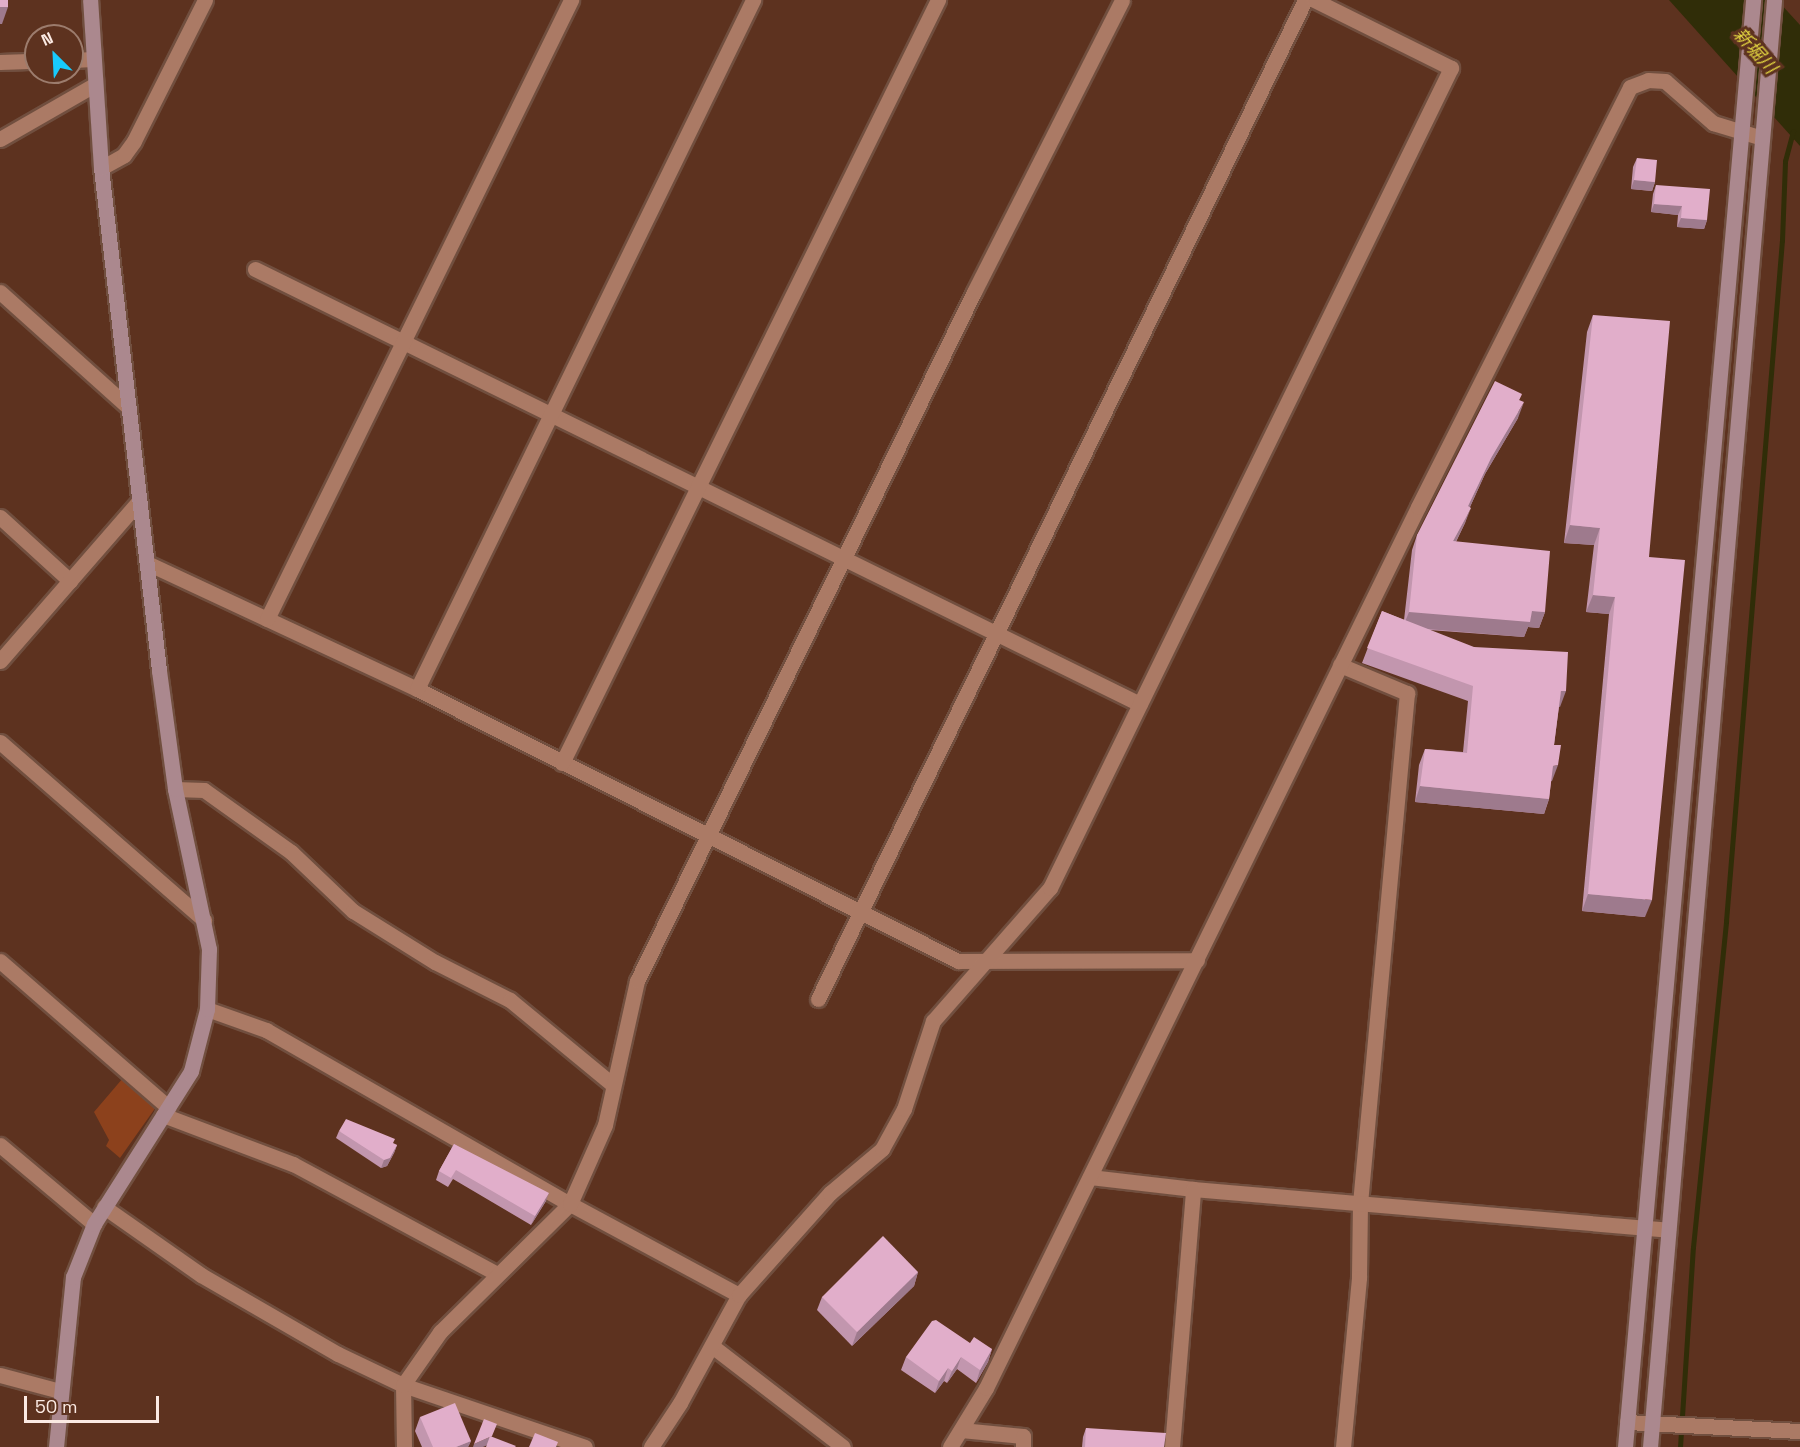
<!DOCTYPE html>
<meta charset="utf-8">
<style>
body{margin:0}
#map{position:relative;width:1800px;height:1447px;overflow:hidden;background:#5d321f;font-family:"Space Grotesk","Noto Sans JP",sans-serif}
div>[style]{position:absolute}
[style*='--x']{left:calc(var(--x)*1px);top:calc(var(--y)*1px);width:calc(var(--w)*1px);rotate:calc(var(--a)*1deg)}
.green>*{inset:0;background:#8c411c}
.water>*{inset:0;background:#302d08}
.stream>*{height:5px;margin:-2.5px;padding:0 2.5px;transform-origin:2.5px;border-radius:2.5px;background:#302d08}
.roads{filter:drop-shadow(2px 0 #714f3f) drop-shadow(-2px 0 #714f3f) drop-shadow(0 2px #714f3f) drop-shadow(0 -2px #714f3f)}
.street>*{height:15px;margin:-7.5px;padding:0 7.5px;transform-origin:7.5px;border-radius:7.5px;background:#ab7a65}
.secondary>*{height:15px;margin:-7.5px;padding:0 7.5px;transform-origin:7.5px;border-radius:7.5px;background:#ab888e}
.wall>*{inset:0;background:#c296ae}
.shaded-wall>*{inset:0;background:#9e7a8d}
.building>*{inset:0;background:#e1aeca}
span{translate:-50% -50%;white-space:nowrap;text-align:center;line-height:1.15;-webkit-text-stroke:6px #5d321f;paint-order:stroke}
.water-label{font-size:18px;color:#e4d741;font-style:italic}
.north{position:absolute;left:24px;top:24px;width:60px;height:60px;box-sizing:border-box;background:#5d321f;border:2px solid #9c7c6d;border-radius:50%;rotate:336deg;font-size:16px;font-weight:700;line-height:24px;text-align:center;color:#fbeae3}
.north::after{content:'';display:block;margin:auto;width:21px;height:27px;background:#18cafc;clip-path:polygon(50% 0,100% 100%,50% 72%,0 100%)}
.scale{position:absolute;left:24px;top:1396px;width:135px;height:27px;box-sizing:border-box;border:3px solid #fbeae3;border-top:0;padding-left:8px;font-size:18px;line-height:21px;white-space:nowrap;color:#fbeae3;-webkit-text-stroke:4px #5d321f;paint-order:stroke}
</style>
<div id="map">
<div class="green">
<div style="clip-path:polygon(123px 1078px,156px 1107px,120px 1158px,106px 1146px,109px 1140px,94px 1112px)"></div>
</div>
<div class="water">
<div style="clip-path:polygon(1669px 0,1777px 0,1800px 25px,1800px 146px)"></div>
</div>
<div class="stream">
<div style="--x:1680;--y:1447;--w:200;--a:-86.3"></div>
<div style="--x:1693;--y:1247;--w:328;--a:-84.2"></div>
<div style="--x:1726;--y:921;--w:683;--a:-85.3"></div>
<div style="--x:1782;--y:240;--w:79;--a:-87.8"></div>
<div style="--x:1785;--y:161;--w:31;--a:-75"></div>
</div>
<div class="roads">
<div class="street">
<div style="--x:72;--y:60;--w:21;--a:-3"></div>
<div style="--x:0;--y:62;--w:36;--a:-2"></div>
<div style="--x:0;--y:139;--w:108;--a:-29.9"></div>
<div style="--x:101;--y:168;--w:26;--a:-29"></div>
<div style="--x:124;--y:155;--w:17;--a:-54"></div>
<div style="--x:134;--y:141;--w:158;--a:-63.3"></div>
<div style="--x:255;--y:269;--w:986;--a:26.18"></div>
<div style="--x:0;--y:292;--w:172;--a:41.9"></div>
<div style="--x:0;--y:517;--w:95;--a:42.4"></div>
<div style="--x:147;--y:563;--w:298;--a:25"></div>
<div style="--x:417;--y:689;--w:606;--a:26.69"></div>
<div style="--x:958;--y:961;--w:239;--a:-0.2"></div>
<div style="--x:267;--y:619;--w:690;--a:-63.84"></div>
<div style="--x:0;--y:661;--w:212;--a:-49"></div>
<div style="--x:1340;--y:665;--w:73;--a:22.7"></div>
<div style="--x:1407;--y:693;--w:513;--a:95.26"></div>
<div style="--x:1360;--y:1204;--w:74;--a:90.8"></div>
<div style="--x:1359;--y:1278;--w:170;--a:95.4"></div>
<div style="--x:417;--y:689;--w:767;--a:-64"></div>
<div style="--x:0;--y:742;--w:271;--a:41.1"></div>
<div style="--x:562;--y:763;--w:851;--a:-63.77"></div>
<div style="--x:175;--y:789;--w:29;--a:2"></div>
<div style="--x:204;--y:790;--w:107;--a:35.5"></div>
<div style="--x:291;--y:852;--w:86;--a:43.6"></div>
<div style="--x:353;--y:911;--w:97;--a:31.9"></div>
<div style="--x:435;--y:962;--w:84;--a:26.9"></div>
<div style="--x:510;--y:1000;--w:132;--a:39.5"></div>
<div style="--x:0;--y:961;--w:223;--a:41"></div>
<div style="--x:818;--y:999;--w:1111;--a:-64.01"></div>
<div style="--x:207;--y:1009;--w:63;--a:19.6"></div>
<div style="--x:266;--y:1030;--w:350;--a:29.8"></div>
<div style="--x:570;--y:1204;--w:192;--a:28.3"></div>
<div style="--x:163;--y:1115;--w:139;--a:20.7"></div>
<div style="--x:293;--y:1164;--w:232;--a:28.3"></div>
<div style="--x:0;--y:1145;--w:123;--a:40"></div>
<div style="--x:1090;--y:1177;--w:104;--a:6.6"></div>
<div style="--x:1193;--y:1189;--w:477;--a:4.9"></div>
<div style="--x:104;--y:1207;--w:118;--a:35"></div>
<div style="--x:201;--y:1275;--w:158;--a:30"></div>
<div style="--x:338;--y:1354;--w:72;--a:25.5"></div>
<div style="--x:403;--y:1385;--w:192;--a:18.8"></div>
<div style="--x:712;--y:1346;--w:165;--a:37.6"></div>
<div style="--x:0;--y:1375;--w:62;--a:14.9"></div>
<div style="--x:1627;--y:1422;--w:173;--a:3"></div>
<div style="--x:961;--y:1430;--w:62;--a:5.5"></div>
<div style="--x:1023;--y:1436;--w:11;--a:90"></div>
<div style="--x:404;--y:1447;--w:62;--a:-90.9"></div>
<div style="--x:403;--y:1385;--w:65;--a:-55.1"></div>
<div style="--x:440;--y:1332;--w:182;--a:-44.6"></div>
<div style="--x:570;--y:1204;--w:86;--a:-66.1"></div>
<div style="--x:605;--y:1125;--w:148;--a:-77.5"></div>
<div style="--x:637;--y:981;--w:767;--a:-63.94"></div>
<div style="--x:974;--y:292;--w:327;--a:-63.1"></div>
<div style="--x:651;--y:1447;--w:53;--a:-56.6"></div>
<div style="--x:680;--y:1403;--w:123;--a:-61.4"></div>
<div style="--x:739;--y:1295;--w:137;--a:-48.3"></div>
<div style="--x:830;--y:1193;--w:68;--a:-40.2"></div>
<div style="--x:882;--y:1149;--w:46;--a:-61.2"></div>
<div style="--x:904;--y:1109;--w:93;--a:-71.8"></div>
<div style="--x:933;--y:1021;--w:177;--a:-48.7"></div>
<div style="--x:1050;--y:888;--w:913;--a:-63.94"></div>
<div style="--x:1451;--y:68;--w:153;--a:-153.6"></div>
<div style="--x:950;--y:1447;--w:69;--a:-58.6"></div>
<div style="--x:986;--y:1388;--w:981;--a:-63.88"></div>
<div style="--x:1418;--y:507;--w:470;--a:-63.2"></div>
<div style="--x:1630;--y:87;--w:19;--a:-21"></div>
<div style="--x:1648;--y:80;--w:17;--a:3"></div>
<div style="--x:1665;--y:81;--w:64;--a:41.2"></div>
<div style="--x:1713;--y:123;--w:51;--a:17"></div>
<div style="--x:1172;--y:1447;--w:259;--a:-85.3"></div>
</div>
<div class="secondary">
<div style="--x:56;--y:1447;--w:171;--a:-84.3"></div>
<div style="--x:73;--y:1277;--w:57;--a:-68.4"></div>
<div style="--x:94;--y:1224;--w:181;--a:-57.6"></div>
<div style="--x:191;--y:1071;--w:64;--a:-75.5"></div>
<div style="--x:207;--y:1009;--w:60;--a:-88.1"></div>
<div style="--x:209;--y:949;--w:164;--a:-102"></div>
<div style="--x:175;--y:789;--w:120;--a:-97.7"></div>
<div style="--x:159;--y:670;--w:505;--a:-96.59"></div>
<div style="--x:101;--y:168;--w:168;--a:-93.7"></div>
<div style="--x:1625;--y:1447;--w:1453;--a:-84.94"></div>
<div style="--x:1650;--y:1447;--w:1452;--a:-85.1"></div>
</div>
</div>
<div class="wall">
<div style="clip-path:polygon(1637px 158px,1655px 182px,1652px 191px,1631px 189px,1633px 167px)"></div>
<div style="clip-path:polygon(1656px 185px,1707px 220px,1704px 229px,1677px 227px,1678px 215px,1651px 212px,1653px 194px)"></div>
<div style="clip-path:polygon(1593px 315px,1649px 557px,1645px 917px,1582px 911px,1609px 614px,1586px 612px,1594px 545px,1564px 543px,1587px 332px)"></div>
<div style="clip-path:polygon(1522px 394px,1519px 400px,1518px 418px,1485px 474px,1470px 507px,1465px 523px,1456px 542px,1545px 612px,1539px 628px,1528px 627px,1524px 637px,1429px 630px,1560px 707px,1559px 706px,1554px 745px,1552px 781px,1551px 781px,1549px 799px,1544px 814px,1415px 802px,1419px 765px,1425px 749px,1463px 752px,1468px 701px,1362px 663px,1382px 611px,1404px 620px,1412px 550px,1417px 535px)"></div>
<div style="clip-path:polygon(339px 1131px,393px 1144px,397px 1145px,394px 1153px,387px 1166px,381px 1168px,336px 1138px)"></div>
<div style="clip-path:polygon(454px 1144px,546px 1201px,531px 1225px,453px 1179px,448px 1187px,436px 1180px,439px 1171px)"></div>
<div style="clip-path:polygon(918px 1272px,914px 1286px,852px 1346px,817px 1310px,822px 1297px)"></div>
<div style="clip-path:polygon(970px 1343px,992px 1349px,988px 1362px,976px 1383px,957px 1369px,947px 1383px,944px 1381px,935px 1393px,901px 1370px,906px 1357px)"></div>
<div style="clip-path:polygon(420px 1417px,471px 1441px,468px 1447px,422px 1447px,415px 1431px)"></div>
<div style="clip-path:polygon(1086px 1428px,1164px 1447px,1082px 1447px,1083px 1437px)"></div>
</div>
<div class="shaded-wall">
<div style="clip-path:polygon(0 7px,8px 7px,2px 24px,0 24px)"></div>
<div style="clip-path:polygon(1634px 180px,1655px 182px,1652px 191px,1631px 189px)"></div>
<div style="clip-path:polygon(1654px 204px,1682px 206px,1678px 215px,1651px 212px)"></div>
<div style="clip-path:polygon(1681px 218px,1707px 220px,1704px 229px,1677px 227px)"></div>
<div style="clip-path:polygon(1524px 402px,1518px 418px,1485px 474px,1463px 522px,1468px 506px,1491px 458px)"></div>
<div style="clip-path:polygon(1471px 508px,1465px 523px,1448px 557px,1453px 541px)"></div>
<div style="clip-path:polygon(1570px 525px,1600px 528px,1594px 545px,1564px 543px)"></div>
<div style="clip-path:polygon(1593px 595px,1615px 597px,1609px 614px,1586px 612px)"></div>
<div style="clip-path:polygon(1532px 611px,1545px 612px,1539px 628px,1528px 627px,1524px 637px,1403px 627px,1409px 612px)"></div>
<div style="clip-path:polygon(1561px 691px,1566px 691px,1560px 707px,1555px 706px)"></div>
<div style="clip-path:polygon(1558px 765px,1552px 781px,1547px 782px,1553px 766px)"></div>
<div style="clip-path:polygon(1420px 786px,1549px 799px,1544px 814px,1415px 802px)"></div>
<div style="clip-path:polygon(1588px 894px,1652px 900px,1645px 917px,1582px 911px)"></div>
<div style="clip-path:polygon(397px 1145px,394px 1153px,387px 1166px,381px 1168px,384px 1160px)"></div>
<div style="clip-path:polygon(549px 1193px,546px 1201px,531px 1225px,535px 1216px)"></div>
<div style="clip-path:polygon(918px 1272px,914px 1286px,852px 1346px,857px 1332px)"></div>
<div style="clip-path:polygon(992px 1349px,988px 1362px,976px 1383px,980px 1370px)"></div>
<div style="clip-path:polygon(961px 1357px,957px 1369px,947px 1383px,952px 1371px)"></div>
<div style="clip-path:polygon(948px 1368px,944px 1381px,935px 1393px,939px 1381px)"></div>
<div style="clip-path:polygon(492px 1436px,490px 1444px,483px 1447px,473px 1447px,474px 1444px)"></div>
<div style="clip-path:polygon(471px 1441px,468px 1447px,456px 1447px)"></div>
</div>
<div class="building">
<div style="clip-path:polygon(0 0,8px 0,8px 7px,0 7px)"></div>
<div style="clip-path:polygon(1637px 158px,1657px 160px,1655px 182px,1634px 180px)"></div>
<div style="clip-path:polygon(1656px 185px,1710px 189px,1707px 220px,1681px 218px,1682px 206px,1654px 204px)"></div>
<div style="clip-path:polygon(1593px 315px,1670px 321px,1649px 557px,1685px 560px,1652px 900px,1588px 894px,1615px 597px,1593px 595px,1600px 528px,1570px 525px)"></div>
<div style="clip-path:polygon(1495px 381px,1522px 394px,1519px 400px,1524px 402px,1491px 458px,1468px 506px,1471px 508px,1453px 541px,1550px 551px,1545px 612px,1532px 611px,1530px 622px,1409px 612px,1417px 535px)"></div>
<div style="clip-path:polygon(1382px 611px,1474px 647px,1568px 652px,1566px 691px,1561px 691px,1554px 745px,1561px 745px,1558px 765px,1553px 766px,1549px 799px,1420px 786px,1425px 749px,1467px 753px,1473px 686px,1367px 648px)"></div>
<div style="clip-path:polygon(346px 1119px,395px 1139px,393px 1143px,397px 1145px,390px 1158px,384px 1160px,339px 1131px)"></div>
<div style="clip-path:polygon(454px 1144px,549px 1193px,535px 1216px,456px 1170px,451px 1178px,439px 1171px)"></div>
<div style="clip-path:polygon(883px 1236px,918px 1272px,857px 1332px,822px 1297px)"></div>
<div style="clip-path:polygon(936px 1320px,970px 1343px,974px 1337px,992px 1349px,980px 1370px,961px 1357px,952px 1371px,948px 1368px,939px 1381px,906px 1357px,932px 1321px)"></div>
<div style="clip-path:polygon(455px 1403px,471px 1441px,456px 1447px,433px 1447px,420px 1417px)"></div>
<div style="clip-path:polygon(484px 1419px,497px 1424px,492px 1436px,474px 1444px)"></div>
<div style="clip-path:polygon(1086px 1428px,1166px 1433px,1164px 1447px,1085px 1447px)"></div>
<div style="clip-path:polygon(535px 1433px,558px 1442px,556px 1447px,529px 1447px)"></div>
<div style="clip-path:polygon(490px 1436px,516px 1446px,515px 1447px,486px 1447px)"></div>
</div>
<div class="water-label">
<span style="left:1755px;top:51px;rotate:48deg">新堀川</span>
</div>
<div class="north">N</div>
<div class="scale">50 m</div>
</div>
